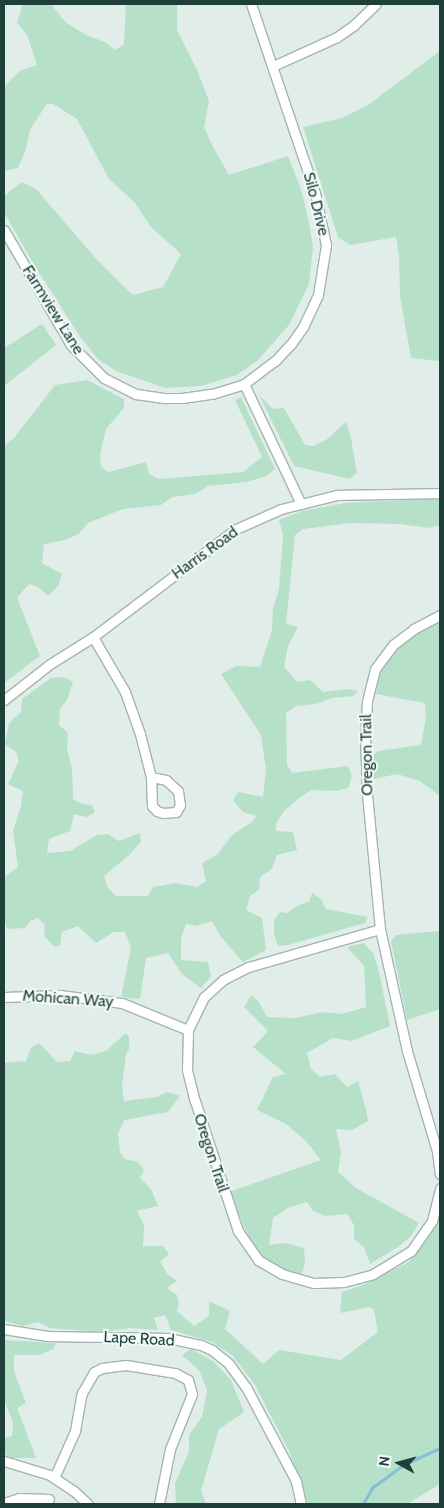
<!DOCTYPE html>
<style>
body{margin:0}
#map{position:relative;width:444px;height:1508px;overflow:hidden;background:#e1ede9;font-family:Cabin,sans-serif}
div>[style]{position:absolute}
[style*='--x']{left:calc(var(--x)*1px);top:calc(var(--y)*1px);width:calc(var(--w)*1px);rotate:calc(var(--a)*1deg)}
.green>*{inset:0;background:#b7e0c8}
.stream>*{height:2.5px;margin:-1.25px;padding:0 1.25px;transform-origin:1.25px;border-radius:1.25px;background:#83bfd7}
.roads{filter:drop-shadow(1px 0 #a3b5b1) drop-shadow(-1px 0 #a3b5b1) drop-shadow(0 1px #a3b5b1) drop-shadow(0 -1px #a3b5b1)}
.minor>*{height:9px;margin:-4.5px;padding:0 4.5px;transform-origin:4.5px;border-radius:4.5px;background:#fff}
span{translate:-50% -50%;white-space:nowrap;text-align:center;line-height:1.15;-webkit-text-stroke:4px #f1f9f6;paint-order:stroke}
.street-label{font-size:16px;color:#1f3f3b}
.frame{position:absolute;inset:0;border:5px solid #1f3f3b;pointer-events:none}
.north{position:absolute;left:374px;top:1438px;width:50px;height:50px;-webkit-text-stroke:4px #f1f9f6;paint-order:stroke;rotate:277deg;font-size:14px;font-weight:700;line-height:20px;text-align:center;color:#1f3f3b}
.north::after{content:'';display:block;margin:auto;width:18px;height:22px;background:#1f3f3b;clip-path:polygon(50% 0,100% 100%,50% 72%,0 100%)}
</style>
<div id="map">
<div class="green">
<div style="clip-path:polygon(23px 4px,51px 4px,65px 22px,86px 35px,105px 42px,115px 50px,124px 44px,126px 4px,177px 4px,177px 30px,197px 70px,209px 101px,204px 127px,212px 145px,229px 175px,288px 156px,301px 189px,309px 222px,313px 248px,309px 284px,289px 325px,257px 361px,237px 375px,201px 386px,165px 388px,116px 371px,98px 359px,81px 338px,34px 265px,4px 212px,4px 196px,22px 182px,36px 189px,98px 261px,133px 295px,163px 287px,181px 254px,151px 227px,135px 203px,109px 179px,77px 119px,53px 104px,47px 104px,30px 129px,26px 149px,18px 168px,4px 171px,4px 87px,20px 71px,37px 65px,27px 35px,17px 22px)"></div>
<div style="clip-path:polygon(440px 51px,440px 361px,411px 358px,400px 296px,399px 256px,396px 237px,350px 245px,338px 237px,303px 127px,342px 118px,368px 105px)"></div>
<div style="clip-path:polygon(42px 324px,56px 345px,4px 386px,4px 348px)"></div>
<div style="clip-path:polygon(87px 380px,124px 399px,124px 408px,106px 429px,100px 455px,101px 467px,109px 472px,146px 462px,149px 474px,159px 479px,243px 472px,262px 457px,235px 400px,241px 397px,275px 469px,266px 476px,247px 482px,208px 486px,195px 494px,172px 497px,161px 505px,123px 509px,88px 523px,79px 534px,65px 540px,44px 544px,42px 563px,62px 574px,58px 586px,48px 596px,38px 587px,29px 584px,17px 598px,40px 656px,4px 683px,4px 446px,14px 438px,55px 385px)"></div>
<div style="clip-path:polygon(259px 395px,273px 409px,284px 408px,305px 445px,313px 446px,326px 440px,346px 422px,351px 438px,357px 473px,350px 479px,294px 466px)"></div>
<div style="clip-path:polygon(423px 499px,440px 500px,440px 525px,428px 528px,401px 524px,350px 523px,303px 529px,295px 535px,286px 624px,298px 627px,288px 646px,284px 667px,297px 682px,310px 680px,323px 692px,348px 689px,358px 691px,353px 696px,332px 698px,316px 704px,296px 706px,286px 713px,287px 765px,292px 773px,348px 766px,352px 776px,348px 788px,336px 791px,312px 790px,303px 795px,283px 812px,276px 824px,276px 831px,293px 832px,297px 850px,277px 855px,272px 869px,260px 877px,259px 890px,250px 896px,246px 910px,262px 918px,266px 950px,243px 962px,221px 937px,212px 921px,197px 926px,186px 924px,181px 938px,181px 960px,208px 962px,211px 976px,201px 988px,182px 974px,168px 953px,146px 958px,140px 999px,121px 997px,131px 948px,125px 932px,114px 932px,96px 943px,78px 926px,62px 932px,60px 946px,54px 946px,44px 936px,45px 925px,38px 918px,30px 921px,25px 928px,7px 929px,4px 917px,4px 877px,18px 867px,13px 831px,21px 806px,23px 791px,8px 784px,19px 761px,16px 752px,5px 744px,9px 723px,21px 712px,22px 699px,51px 678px,63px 677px,73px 682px,67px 700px,60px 709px,59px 725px,68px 733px,67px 749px,72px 768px,73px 799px,82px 804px,92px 805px,95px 812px,87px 817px,74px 814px,70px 831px,49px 839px,47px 853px,70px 851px,97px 835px,108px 834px,119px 841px,140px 833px,141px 842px,129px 855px,104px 876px,108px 888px,116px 896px,148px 896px,153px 887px,176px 883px,197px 887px,206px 881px,202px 863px,217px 855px,232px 835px,252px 822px,256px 816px,243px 812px,233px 800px,238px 792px,263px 797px,266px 769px,261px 735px,221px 674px,236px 666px,260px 667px,272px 630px,273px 609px,279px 589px,283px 535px,279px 520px,302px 511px,346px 503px)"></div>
<div style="clip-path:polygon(440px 622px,440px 796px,420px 781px,397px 774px,374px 779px,372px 756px,378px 751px,421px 745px,426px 718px,425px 703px,376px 694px,379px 674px,396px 649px,415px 634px)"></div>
<div style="clip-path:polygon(312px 893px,321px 899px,326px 909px,368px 917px,365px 923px,288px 945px,278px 946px,274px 934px,274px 920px,280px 912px,287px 913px,299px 905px,309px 902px)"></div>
<div style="clip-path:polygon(440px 931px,440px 1009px,407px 1020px,391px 941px,396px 935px)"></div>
<div style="clip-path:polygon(364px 943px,373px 953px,378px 967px,390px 1026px,352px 1041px,333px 1038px,307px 1053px,311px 1069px,320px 1077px,335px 1074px,347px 1087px,358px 1081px,366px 1110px,368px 1121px,352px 1130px,336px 1129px,341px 1152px,338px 1172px,356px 1188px,419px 1223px,411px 1236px,398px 1247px,370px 1264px,364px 1247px,354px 1239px,354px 1225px,347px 1214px,325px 1216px,312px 1210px,307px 1202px,288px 1208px,273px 1218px,269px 1245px,286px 1243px,304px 1248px,305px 1263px,302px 1273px,288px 1272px,262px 1259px,254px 1249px,229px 1192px,321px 1160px,305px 1140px,286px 1124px,257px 1110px,273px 1077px,286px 1074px,253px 1047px,268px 1031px,244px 1007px,251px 995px,258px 1001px,267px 1017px,295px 1018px,323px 1012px,342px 1014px,366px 1007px,364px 966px,347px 947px)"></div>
<div style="clip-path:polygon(126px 1033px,129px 1037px,129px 1050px,126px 1054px,122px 1085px,124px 1101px,157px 1097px,167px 1092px,180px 1096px,168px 1112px,124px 1120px,118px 1134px,120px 1153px,125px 1159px,138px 1162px,144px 1170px,140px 1178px,151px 1189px,158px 1206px,137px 1211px,144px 1225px,143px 1246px,163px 1246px,169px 1254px,160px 1262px,168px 1275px,177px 1281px,167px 1288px,177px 1295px,179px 1304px,177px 1311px,194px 1326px,209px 1316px,209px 1301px,230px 1311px,225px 1329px,263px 1364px,279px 1350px,341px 1360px,378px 1332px,374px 1310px,370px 1307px,340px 1313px,342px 1292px,365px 1284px,409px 1262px,423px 1245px,440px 1210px,440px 1484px,407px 1504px,308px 1504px,290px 1453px,255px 1385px,232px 1355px,212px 1342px,171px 1330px,165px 1315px,154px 1318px,158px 1330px,129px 1328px,104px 1332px,50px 1328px,38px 1322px,23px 1326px,4px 1321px,4px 1063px,26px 1061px,31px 1048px,39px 1043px,57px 1062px,70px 1061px,75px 1051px,91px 1055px,106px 1051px)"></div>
<div style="clip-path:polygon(4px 1340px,56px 1343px,53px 1349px,39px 1355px,14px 1355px,14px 1371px,26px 1403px,17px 1408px,36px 1458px,11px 1458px,4px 1454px,4px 1438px,12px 1436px,13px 1423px,4px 1399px)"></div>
<div style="clip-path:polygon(191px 1349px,213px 1361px,231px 1380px,244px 1412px,219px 1429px,201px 1491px,206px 1504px,176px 1504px,175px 1483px,189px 1452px,189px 1435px,202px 1417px,207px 1390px,199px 1370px,182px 1355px)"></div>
</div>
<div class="stream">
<div style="--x:363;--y:1504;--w:20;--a:-60"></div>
<div style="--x:373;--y:1487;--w:37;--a:-36"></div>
<div style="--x:403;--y:1465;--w:41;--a:-24.7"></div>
</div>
<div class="roads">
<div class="minor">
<div style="--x:273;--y:66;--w:70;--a:-24.4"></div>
<div style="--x:337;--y:37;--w:21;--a:-35"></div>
<div style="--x:354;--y:25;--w:30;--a:-44"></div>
<div style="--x:4;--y:230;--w:133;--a:59.8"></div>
<div style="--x:71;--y:345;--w:47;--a:45"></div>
<div style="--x:104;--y:378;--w:36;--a:27"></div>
<div style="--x:136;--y:394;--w:30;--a:8"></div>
<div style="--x:166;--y:398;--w:16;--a:0"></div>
<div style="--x:182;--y:398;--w:30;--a:-8"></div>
<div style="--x:212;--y:394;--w:34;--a:-17"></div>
<div style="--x:244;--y:384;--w:133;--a:64.6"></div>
<div style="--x:244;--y:384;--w:39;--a:-37"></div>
<div style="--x:275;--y:361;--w:23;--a:-47"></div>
<div style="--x:291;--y:344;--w:21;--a:-55"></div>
<div style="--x:303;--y:327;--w:35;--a:-65"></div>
<div style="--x:318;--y:295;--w:51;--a:-80.9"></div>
<div style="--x:326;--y:245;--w:53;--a:-101.9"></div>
<div style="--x:315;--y:193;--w:200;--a:-108.7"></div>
<div style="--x:440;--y:615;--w:30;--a:152"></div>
<div style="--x:414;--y:629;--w:26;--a:143"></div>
<div style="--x:393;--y:645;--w:30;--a:127"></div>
<div style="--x:375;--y:669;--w:33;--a:104"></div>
<div style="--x:367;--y:701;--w:34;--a:93"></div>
<div style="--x:365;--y:735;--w:59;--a:88.1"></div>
<div style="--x:367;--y:794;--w:136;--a:84.5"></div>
<div style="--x:380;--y:929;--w:125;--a:77.5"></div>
<div style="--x:407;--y:1051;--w:104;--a:73.3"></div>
<div style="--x:437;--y:1151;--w:23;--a:83"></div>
<div style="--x:93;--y:637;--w:64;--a:59.8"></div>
<div style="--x:125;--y:692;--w:45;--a:70.3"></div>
<div style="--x:140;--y:734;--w:44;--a:75.7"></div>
<div style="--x:4;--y:700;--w:58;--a:-38"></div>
<div style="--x:50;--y:664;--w:51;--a:-32.1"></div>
<div style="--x:93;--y:637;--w:179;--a:-37.1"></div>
<div style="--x:236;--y:529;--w:49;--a:-24"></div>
<div style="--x:281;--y:509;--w:58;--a:-14"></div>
<div style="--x:337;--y:495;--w:103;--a:-1.1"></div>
<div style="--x:151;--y:777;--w:15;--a:11"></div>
<div style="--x:166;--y:780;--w:16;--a:43"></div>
<div style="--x:178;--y:791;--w:14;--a:82"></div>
<div style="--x:180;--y:805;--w:8;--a:120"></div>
<div style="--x:176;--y:812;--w:13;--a:176"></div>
<div style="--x:163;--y:813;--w:6;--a:-162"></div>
<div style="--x:157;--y:811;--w:7;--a:-135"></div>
<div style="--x:152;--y:806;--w:29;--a:-92"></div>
<div style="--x:380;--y:929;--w:137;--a:163.9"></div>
<div style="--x:248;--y:967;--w:28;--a:153"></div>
<div style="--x:223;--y:980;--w:25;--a:138"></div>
<div style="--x:204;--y:997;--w:37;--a:116"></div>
<div style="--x:188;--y:1030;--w:40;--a:91.4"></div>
<div style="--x:187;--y:1070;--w:32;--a:76"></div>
<div style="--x:195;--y:1101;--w:137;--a:71.7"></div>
<div style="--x:238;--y:1231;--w:35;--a:55"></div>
<div style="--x:258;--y:1260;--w:28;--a:30"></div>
<div style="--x:282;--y:1274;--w:33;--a:16"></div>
<div style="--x:314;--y:1283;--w:30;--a:-2"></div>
<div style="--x:344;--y:1282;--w:30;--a:-15"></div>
<div style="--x:373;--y:1274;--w:44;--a:-31.2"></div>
<div style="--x:411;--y:1251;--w:37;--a:-55"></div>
<div style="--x:432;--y:1221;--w:34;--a:-76"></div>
<div style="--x:4;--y:997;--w:56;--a:-2"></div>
<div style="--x:60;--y:995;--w:63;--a:7.4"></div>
<div style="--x:122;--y:1003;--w:71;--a:22.2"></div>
<div style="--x:4;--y:1329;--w:44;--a:9.2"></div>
<div style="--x:47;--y:1336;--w:121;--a:0.9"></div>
<div style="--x:168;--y:1338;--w:34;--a:12"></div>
<div style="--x:201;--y:1345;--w:12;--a:24"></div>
<div style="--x:212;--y:1350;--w:22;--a:39"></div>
<div style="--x:229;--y:1364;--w:29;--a:54"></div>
<div style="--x:246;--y:1387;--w:106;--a:62"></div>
<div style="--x:296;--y:1481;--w:24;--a:78"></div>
<div style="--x:4;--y:1461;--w:48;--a:16.9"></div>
<div style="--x:50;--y:1475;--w:29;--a:34"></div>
<div style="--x:74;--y:1491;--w:19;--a:43"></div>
<div style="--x:54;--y:1478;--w:51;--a:-65.9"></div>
<div style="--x:75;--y:1431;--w:39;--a:-80"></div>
<div style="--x:82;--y:1393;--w:24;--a:-60"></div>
<div style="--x:94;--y:1372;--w:9;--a:-27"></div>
<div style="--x:102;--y:1368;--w:24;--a:-7"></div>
<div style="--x:126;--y:1365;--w:50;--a:9.3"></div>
<div style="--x:175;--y:1373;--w:15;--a:28"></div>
<div style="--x:188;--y:1380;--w:15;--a:74"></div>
<div style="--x:192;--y:1394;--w:59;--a:111.8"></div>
<div style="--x:170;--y:1449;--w:56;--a:101.3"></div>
<div style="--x:4;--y:1503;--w:16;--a:-18"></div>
<div style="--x:19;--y:1498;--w:30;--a:2"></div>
</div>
</div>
<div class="street-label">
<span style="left:316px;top:204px;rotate:76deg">Silo Drive</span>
<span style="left:53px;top:310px;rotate:58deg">Farmview Lane</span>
<span style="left:205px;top:553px;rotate:-36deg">Harris Road</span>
<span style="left:367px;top:755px;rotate:-91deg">Oregon Trail</span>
<span style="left:68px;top:999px;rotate:4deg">Mohican Way</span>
<span style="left:211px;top:1153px;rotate:72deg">Oregon Trail</span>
<span style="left:139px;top:1339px;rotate:3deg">Lape Road</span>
</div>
<div class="frame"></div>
<div class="north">N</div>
</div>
